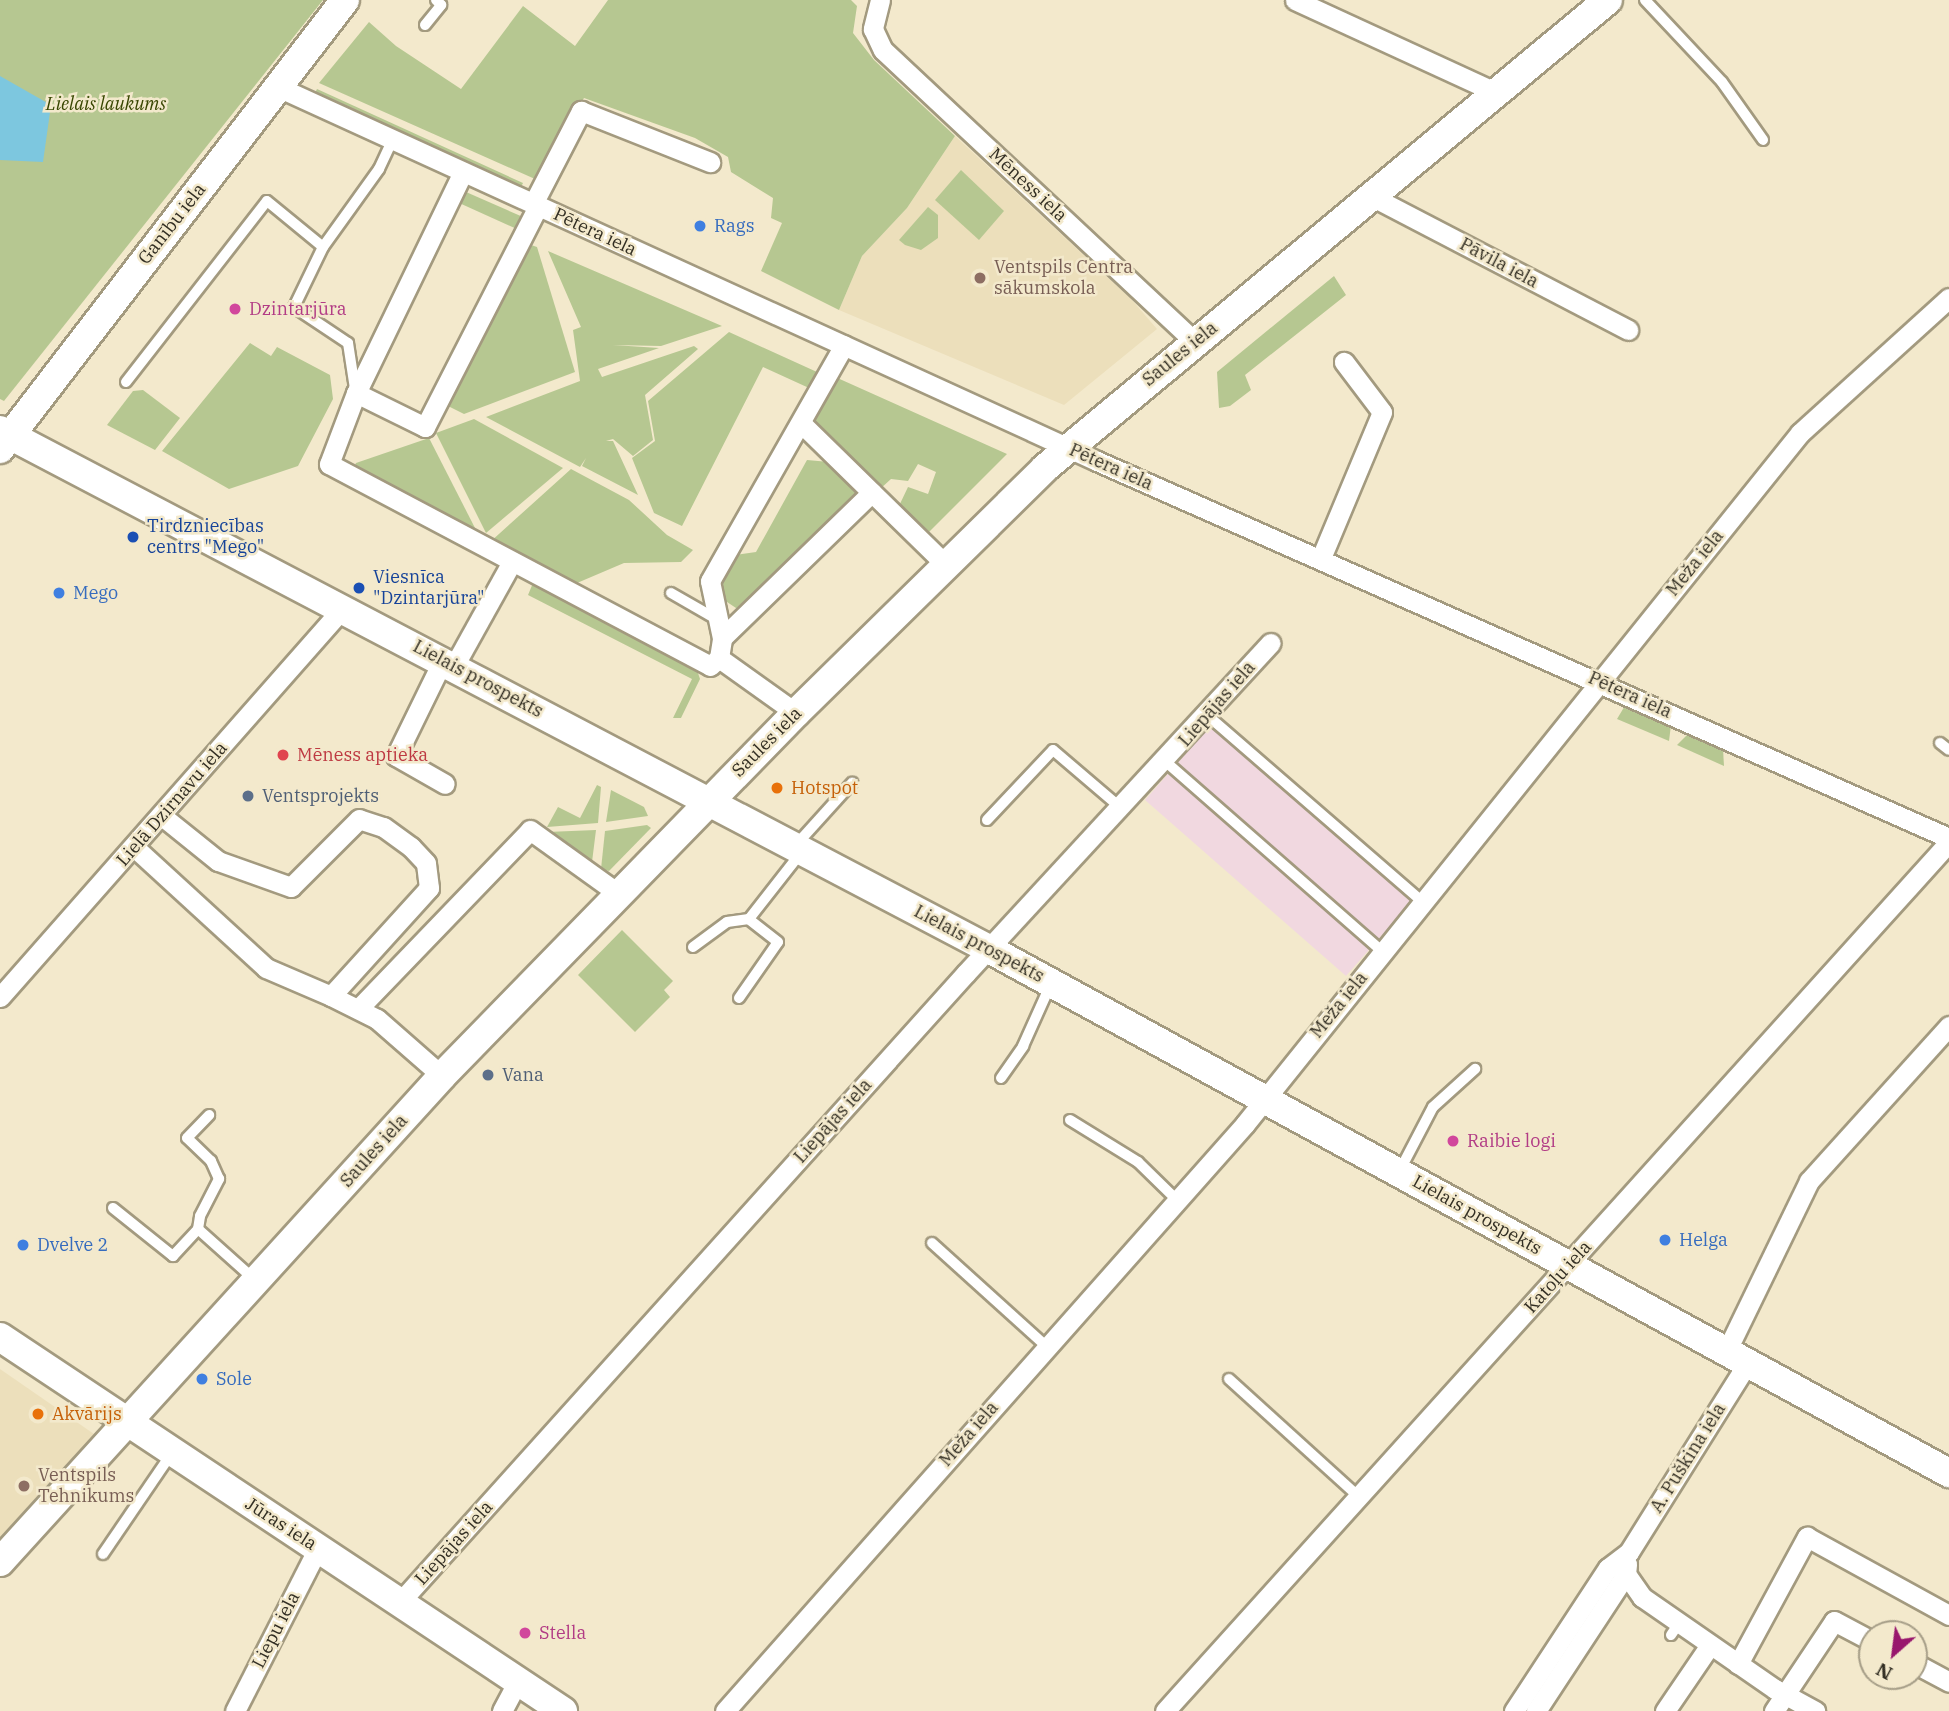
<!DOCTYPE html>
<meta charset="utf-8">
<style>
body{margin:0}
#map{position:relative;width:1949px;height:1711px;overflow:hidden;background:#f3e9cc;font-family:"IBM Plex Serif",serif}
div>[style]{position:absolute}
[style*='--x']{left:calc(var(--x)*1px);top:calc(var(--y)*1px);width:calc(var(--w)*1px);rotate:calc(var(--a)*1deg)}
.industrial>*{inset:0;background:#f1d8e0}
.built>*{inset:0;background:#ecdfbb}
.green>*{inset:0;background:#b6c791}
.water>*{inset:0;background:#7dc7df}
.roads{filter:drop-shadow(2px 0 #a39a7f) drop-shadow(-2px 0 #a39a7f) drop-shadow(0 2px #a39a7f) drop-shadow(0 -2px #a39a7f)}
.lane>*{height:10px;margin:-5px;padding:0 5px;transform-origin:5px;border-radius:5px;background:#fff}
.street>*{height:19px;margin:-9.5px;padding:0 9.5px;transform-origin:9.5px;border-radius:9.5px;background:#fff}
.secondary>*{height:28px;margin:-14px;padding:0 14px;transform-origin:14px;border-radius:14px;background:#fff}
.dots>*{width:19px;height:19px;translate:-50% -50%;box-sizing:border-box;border:4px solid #f3e9cc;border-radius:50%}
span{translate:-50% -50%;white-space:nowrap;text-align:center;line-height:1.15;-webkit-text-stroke:5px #f3e9cc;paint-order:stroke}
.park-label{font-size:18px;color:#384601;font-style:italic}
.street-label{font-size:18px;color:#322e23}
.shop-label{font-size:18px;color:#366cbe}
.left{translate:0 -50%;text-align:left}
.education-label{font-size:18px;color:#785e54}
.hotel-label{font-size:18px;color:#b23c85}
.transit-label{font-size:18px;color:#164399}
.health-label{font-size:18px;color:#be3a42}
.food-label{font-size:18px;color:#c56008}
.service-label{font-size:18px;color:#4e5e75}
.north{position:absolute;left:1858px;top:1620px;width:70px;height:70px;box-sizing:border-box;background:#f3e9cc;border:2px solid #a69e88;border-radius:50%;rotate:208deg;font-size:19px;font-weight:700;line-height:28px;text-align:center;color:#322e23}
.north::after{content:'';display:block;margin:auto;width:24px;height:32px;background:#98176d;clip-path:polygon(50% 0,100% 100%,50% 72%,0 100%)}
</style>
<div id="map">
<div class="industrial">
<div style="clip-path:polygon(1211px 725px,1412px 901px,1346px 976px,1145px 800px)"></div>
</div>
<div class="built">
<div style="clip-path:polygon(955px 136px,1131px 299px,1157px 329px,1064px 405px,839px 310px,862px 256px,907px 208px)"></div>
<div style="clip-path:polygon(0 1369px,94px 1434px,0 1538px)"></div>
</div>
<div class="green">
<div style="clip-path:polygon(0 0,323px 0,4px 401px,0 399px)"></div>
<div style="clip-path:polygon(608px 0,851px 0,857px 6px,853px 33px,874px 60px,955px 136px,907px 208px,862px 256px,839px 310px,761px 271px,782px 223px,771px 218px,773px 198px,731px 172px,728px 157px,695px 138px,584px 98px,535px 179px,319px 83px,369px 22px,396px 46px,461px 89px,523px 6px,575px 46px)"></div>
<div style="clip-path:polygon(317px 89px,523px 183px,520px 189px,312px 99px)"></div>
<div style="clip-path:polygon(961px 170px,1004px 211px,979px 240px,935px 200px)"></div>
<div style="clip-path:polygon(466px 192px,523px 217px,519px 230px,457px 202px)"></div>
<div style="clip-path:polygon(928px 207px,938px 215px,938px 238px,921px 250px,905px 245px,899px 240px)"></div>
<div style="clip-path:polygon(531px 245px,537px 247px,575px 372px,464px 414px,448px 406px)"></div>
<div style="clip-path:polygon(548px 251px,722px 326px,661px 346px,613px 345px,659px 348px,598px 369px,602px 377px,694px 346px,698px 349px,645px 395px,653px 440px,633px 456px,613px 439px,606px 441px,613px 441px,638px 495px,582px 466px,586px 458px,580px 467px,486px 417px,580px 381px,573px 330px,581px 327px)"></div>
<div style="clip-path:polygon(1334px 276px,1346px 295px,1245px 375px,1251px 390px,1230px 406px,1219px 408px,1217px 372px)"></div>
<div style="clip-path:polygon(729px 332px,817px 372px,809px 388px,763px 367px,682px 526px,654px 513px,632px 458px,655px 441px,648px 401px)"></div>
<div style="clip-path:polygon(250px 343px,271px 356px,277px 347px,330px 375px,333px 399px,298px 466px,229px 489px,162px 451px)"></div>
<div style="clip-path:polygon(833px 376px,1007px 454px,927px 534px,898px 508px,908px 487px,928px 494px,936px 472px,918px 464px,908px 481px,891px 479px,880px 489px,809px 419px)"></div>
<div style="clip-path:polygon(143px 390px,180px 418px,155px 450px,107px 425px,133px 391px)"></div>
<div style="clip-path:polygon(474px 419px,563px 468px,486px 533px,436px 433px)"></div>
<div style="clip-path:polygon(429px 438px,475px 528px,472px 534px,352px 471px,356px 463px)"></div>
<div style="clip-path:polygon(807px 460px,829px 462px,858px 491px,747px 606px,736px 608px,724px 600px,721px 587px,735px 555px,756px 552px)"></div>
<div style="clip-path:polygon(571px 469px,629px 500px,667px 535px,693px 550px,681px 562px,624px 563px,570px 586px,489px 543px)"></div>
<div style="clip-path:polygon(533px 583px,694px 661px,700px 679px,681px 718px,673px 718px,692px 679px,528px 595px)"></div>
<div style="clip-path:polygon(1626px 704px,1671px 725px,1669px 741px,1617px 719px)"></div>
<div style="clip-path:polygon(1689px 733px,1723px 749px,1724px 766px,1677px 745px)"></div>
<div style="clip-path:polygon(597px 785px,601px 787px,598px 823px,547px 827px,558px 807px,580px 818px)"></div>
<div style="clip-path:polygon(611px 790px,644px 807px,648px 816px,606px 822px)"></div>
<div style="clip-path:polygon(647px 825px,651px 828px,609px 871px,601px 869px,605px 831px)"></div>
<div style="clip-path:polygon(596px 830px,592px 862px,547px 832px)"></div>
<div style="clip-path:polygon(622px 930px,673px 981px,664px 990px,670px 997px,635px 1032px,578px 975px)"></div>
</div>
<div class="water">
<div style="clip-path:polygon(0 76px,51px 105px,43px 162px,0 160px)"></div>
</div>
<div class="roads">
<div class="lane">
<div style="--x:1645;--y:0;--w:112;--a:46.8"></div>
<div style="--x:1722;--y:82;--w:71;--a:54.7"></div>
<div style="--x:425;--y:25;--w:26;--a:-51"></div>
<div style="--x:441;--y:5;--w:7;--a:-135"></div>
<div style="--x:323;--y:247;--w:67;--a:115.8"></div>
<div style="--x:294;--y:307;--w:65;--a:33.7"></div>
<div style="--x:348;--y:343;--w:47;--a:81.3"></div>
<div style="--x:126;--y:382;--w:229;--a:-52.1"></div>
<div style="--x:267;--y:201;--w:72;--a:39.4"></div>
<div style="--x:323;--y:247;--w:96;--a:-54.3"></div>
<div style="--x:379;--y:169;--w:31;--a:-65"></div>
<div style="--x:671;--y:593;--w:54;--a:29.9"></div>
<div style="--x:1207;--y:715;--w:287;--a:40.9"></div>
<div style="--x:1940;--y:743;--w:11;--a:38"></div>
<div style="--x:1166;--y:762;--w:288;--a:41.2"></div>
<div style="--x:987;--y:820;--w:96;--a:-46.7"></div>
<div style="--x:1053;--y:750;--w:89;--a:40.5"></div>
<div style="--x:796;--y:845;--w:84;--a:-47.9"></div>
<div style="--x:693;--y:947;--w:42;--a:-36.3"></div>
<div style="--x:727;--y:922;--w:22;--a:-8"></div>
<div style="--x:739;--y:998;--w:68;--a:-55.1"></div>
<div style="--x:778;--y:942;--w:37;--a:-142"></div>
<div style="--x:749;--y:919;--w:83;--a:-51.9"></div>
<div style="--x:1001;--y:1078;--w:39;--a:-55"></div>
<div style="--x:1023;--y:1046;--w:66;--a:-65.8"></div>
<div style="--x:1070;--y:1120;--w:80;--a:31.7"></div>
<div style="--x:1138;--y:1162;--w:54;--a:44.3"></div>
<div style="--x:1399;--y:1172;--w:73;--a:-62.4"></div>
<div style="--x:1433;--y:1107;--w:57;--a:-42.1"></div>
<div style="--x:113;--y:1208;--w:77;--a:38.7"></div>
<div style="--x:173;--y:1256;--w:37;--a:-47"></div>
<div style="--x:198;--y:1229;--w:75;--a:41.8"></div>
<div style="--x:198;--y:1229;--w:13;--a:-81"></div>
<div style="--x:200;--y:1216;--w:42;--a:-62.8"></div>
<div style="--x:219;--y:1179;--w:20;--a:-114"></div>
<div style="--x:211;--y:1161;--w:33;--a:-136"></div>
<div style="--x:187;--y:1138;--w:32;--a:-46"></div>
<div style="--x:932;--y:1243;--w:154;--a:42.1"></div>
<div style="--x:1229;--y:1379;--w:176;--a:42.2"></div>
<div style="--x:103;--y:1554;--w:110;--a:-55.7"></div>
<div style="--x:1671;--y:1635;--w:14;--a:-56"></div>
</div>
<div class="street">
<div style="--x:880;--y:0;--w:30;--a:104"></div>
<div style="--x:873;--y:29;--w:23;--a:65"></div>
<div style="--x:883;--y:50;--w:427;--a:43.1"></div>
<div style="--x:1295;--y:0;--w:220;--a:24.7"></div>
<div style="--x:278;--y:87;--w:900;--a:24.54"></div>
<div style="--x:1097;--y:461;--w:932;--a:23.87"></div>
<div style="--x:463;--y:172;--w:246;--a:115.8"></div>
<div style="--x:356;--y:393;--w:76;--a:110.8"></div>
<div style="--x:329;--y:464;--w:431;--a:27.9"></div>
<div style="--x:710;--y:666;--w:12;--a:-42"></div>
<div style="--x:719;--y:658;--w:95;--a:35.5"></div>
<div style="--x:1371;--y:196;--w:290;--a:27.5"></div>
<div style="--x:533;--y:204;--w:105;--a:-62.7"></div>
<div style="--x:581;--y:111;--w:139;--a:21.6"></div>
<div style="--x:356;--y:393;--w:77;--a:26.2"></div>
<div style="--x:425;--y:427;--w:248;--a:-62.9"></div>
<div style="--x:801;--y:423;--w:203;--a:44.4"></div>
<div style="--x:1321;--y:558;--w:158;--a:-67.3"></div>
<div style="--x:1382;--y:412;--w:63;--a:-127.2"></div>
<div style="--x:722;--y:638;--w:209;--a:-44.2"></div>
<div style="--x:719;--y:658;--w:20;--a:-81"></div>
<div style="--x:722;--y:638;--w:58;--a:-101.9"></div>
<div style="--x:710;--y:581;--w:271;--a:-60.4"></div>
<div style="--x:443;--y:660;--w:107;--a:116.1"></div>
<div style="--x:396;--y:756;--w:56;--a:29.7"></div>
<div style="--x:454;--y:666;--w:119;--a:-60.9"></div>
<div style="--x:134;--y:847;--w:179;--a:42.5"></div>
<div style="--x:266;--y:968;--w:71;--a:23.3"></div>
<div style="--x:331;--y:996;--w:146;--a:-47.8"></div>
<div style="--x:429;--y:888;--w:25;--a:-97"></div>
<div style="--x:426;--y:863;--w:22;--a:-133"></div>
<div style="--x:411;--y:847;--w:34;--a:-144"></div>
<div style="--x:383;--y:827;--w:25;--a:-162"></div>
<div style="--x:359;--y:819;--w:96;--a:135"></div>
<div style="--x:291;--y:887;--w:77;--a:-160.4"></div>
<div style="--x:218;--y:861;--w:72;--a:-141.2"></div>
<div style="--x:331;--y:996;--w:51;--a:26.6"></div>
<div style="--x:377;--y:1019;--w:86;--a:41.2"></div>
<div style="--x:0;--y:997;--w:517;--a:-48.61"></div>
<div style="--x:358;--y:1009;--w:248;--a:-46.1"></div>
<div style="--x:530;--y:830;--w:110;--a:35.7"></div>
<div style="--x:1726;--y:1352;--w:190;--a:-64.1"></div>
<div style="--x:1809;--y:1181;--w:209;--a:-47.9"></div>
<div style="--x:1626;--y:1574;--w:28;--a:55"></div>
<div style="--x:1642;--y:1597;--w:162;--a:34.7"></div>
<div style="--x:1775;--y:1689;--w:46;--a:28.8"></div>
<div style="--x:400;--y:1602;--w:846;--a:-48.02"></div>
<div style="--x:966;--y:973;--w:449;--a:-47.3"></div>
<div style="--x:1914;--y:1663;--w:40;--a:28"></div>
<div style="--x:1738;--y:1664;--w:145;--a:-61.5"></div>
<div style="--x:1807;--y:1537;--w:162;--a:28.8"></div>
<div style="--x:235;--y:1711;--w:183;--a:-63"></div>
<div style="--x:502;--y:1711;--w:34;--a:-62"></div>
<div style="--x:725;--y:1711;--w:784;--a:-48.46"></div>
<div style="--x:1245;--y:1124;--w:886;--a:-51.23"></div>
<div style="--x:1800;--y:433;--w:201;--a:-42.2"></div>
<div style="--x:1165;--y:1711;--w:1170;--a:-47.94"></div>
<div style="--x:1514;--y:1711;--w:171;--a:-56.7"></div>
<div style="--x:1608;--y:1568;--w:26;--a:-37"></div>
<div style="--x:1629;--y:1552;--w:222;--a:-57.9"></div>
<div style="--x:1536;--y:1711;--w:164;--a:-56.7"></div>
<div style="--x:1626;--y:1574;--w:10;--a:-84"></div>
<div style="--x:1665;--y:1711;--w:80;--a:-55.7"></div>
<div style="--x:1774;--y:1711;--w:108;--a:-56.3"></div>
<div style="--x:1834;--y:1621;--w:43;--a:27.8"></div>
</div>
<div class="secondary">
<div style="--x:0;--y:430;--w:1117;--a:27.69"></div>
<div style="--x:989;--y:949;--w:1094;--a:28.63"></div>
<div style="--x:0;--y:449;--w:566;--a:-52.46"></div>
<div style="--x:0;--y:1337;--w:676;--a:33.6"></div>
<div style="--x:0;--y:1562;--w:657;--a:-47.71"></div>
<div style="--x:442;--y:1076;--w:507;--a:-45.72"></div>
<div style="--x:796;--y:713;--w:349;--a:-44.5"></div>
<div style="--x:1045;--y:468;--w:732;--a:-39.74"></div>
</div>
</div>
<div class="dots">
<div style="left:700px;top:226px;background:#3f7fe0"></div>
<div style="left:980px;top:278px;background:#8d6e63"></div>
<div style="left:235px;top:309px;background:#d1479c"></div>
<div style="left:133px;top:537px;background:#1a4fb4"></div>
<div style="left:359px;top:588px;background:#1a4fb4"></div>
<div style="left:59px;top:593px;background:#3f7fe0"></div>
<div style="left:283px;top:755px;background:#e0444e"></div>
<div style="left:777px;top:788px;background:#e8710a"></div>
<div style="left:248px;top:796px;background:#5c6f8a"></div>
<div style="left:488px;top:1075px;background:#5c6f8a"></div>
<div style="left:1453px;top:1141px;background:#d1479c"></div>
<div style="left:1665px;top:1240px;background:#3f7fe0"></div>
<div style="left:23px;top:1245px;background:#3f7fe0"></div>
<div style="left:202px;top:1379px;background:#3f7fe0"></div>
<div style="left:38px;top:1414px;background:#e8710a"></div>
<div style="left:24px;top:1486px;background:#8d6e63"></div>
<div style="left:525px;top:1633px;background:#d1479c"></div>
</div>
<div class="park-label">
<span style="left:106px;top:104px">Lielais laukums</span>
</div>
<div class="street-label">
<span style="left:1028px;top:185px;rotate:43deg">Mēness iela</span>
<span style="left:172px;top:224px;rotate:-52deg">Ganību iela</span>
<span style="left:595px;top:232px;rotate:25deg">Pētera iela</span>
<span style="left:1499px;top:263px;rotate:28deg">Pāvila iela</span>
<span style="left:1180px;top:354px;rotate:-39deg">Saules iela</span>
<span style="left:1111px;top:467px;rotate:24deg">Pētera iela</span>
<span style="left:1695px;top:563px;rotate:-51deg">Meža iela</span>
<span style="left:478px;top:679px;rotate:28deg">Lielais prospekts</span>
<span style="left:1630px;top:695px;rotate:24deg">Pētera iela</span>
<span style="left:1217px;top:704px;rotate:-49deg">Liepājas iela</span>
<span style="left:767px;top:742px;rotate:-45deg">Saules iela</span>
<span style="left:172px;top:804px;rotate:-49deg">Lielā Dzirnavu iela</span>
<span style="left:979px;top:944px;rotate:28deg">Lielais prospekts</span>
<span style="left:1339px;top:1005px;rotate:-51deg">Meža iela</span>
<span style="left:833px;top:1121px;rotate:-48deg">Liepājas iela</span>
<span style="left:374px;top:1151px;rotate:-48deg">Saules iela</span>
<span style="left:1477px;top:1215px;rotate:29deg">Lielais prospekts</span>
<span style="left:1558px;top:1277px;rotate:-48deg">Katoļu iela</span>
<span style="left:969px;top:1434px;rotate:-49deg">Meža iela</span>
<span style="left:1688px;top:1458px;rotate:-58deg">A. Puškina iela</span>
<span style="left:281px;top:1524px;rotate:33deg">Jūras iela</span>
<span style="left:454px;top:1543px;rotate:-48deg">Liepājas iela</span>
<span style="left:276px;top:1630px;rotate:-63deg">Liepu iela</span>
</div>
<div class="shop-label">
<span class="left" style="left:714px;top:226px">Rags</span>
<span class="left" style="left:73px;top:593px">Mego</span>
<span class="left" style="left:1679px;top:1240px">Helga</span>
<span class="left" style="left:37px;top:1245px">Dvelve 2</span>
<span class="left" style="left:216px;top:1379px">Sole</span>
</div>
<div class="education-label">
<span class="left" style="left:994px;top:278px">Ventspils Centra<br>sākumskola</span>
<span class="left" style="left:38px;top:1486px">Ventspils<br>Tehnikums</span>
</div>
<div class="hotel-label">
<span class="left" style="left:249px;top:309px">Dzintarjūra</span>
<span class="left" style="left:1467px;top:1141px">Raibie logi</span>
<span class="left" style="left:539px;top:1633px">Stella</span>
</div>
<div class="transit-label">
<span class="left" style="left:147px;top:537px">Tirdzniecības<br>centrs "Mego"</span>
<span class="left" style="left:373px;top:588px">Viesnīca<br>"Dzintarjūra"</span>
</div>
<div class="health-label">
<span class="left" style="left:297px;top:755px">Mēness aptieka</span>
</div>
<div class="food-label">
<span class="left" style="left:791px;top:788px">Hotspot</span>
<span class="left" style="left:52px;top:1414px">Akvārijs</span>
</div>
<div class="service-label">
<span class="left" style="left:262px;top:796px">Ventsprojekts</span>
<span class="left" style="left:502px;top:1075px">Vana</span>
</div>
<div class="north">N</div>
</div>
